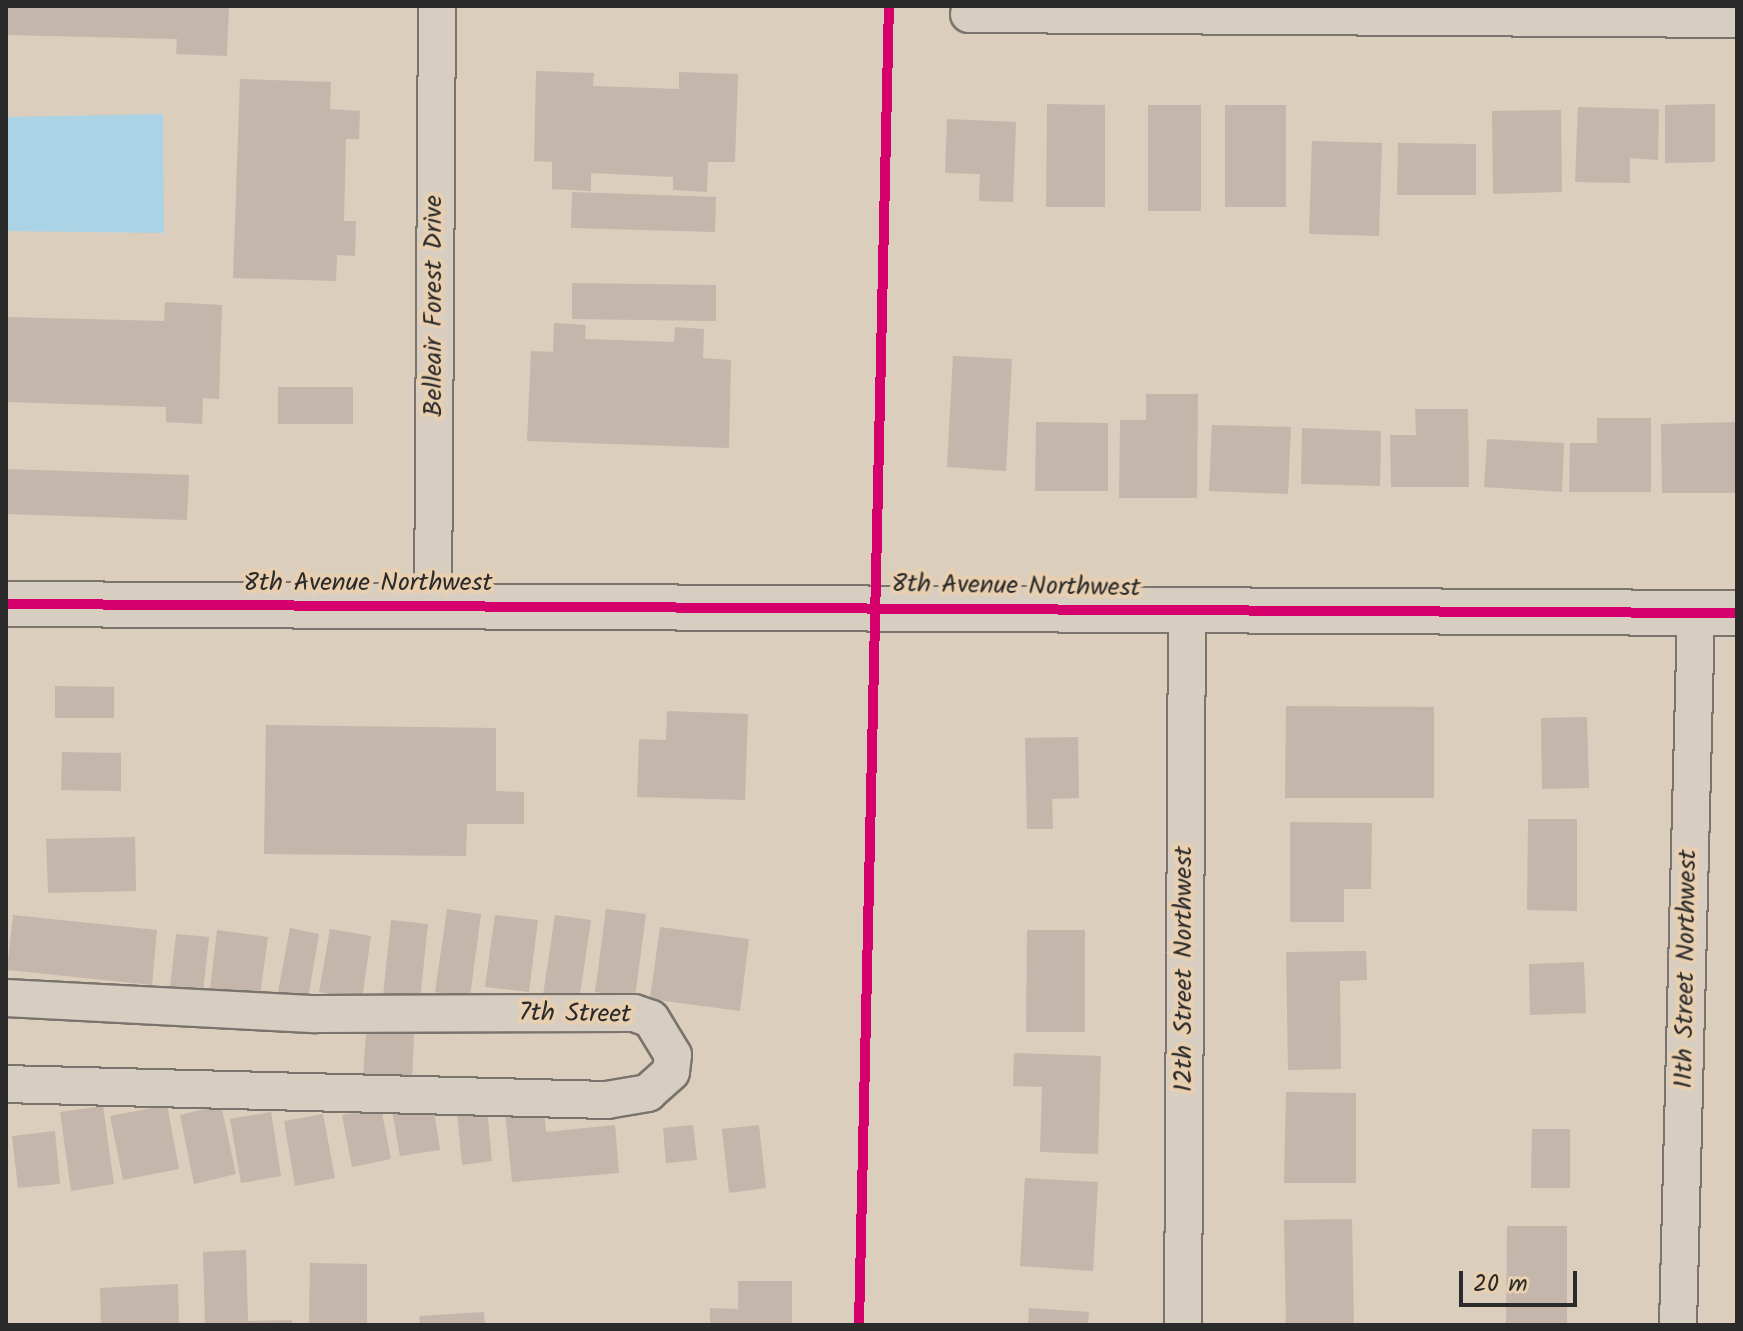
<!DOCTYPE html>
<style>
body{margin:0}
#map{position:relative;width:1743px;height:1331px;overflow:hidden;background:#dbcebd;font-family:Kalam,sans-serif}
div>[style]{position:absolute}
[style*='--x']{left:calc(var(--x)*1px);top:calc(var(--y)*1px);width:calc(var(--w)*1px);rotate:calc(var(--a)*1deg)}
.water>*{inset:0;background:#aad4e5}
.building>*{inset:0;background:#c4b6aa}
.roads{filter:drop-shadow(2px 0 #7a746d) drop-shadow(-2px 0 #7a746d) drop-shadow(0 2px #7a746d) drop-shadow(0 -2px #7a746d)}
.street>*{height:36px;margin:-18px;padding:0 18px;transform-origin:18px;border-radius:18px;background:#d7cdc1}
.secondary>*{height:44px;margin:-22px;padding:0 22px;transform-origin:22px;border-radius:22px;background:#d7cdc1}
.cycleway>*{height:10px;margin:-5px;padding:0 5px;transform-origin:5px;border-radius:5px;background:#d6006c}
span{translate:-50% -50%;white-space:nowrap;text-align:center;line-height:1.15;-webkit-text-stroke:8px #e8cfb0;paint-order:stroke}
.street-label{font-size:26px;color:#2b2b2b}
.frame{position:absolute;inset:0;border:8px solid #2b2b2b;pointer-events:none}
.scale{position:absolute;left:1459px;top:1271px;width:118px;height:36px;box-sizing:border-box;border:4px solid #2b2b2b;border-top:0;padding-left:10px;font-size:24px;line-height:28px;white-space:nowrap;color:#2b2b2b;-webkit-text-stroke:6px #e8cfb0;paint-order:stroke}
</style>
<div id="map">
<div class="water">
<div style="clip-path:polygon(163px 114px,164px 233px,6px 231px,6px 117px)"></div>
</div>
<div class="building">
<div style="clip-path:polygon(6px 6px,229px 6px,227px 56px,176px 54px,177px 39px,6px 35px)"></div>
<div style="clip-path:polygon(536px 71px,594px 73px,593px 86px,679px 89px,679px 72px,738px 74px,735px 162px,708px 162px,707px 192px,673px 190px,673px 177px,591px 173px,591px 191px,552px 189px,552px 162px,534px 161px)"></div>
<div style="clip-path:polygon(240px 79px,331px 82px,330px 109px,360px 111px,359px 139px,346px 139px,344px 221px,356px 221px,355px 256px,337px 255px,336px 281px,233px 278px)"></div>
<div style="clip-path:polygon(1047px 104px,1105px 105px,1105px 207px,1046px 207px)"></div>
<div style="clip-path:polygon(1715px 104px,1715px 162px,1665px 163px,1665px 105px)"></div>
<div style="clip-path:polygon(1148px 105px,1201px 105px,1201px 211px,1148px 211px)"></div>
<div style="clip-path:polygon(1225px 105px,1286px 105px,1286px 207px,1225px 207px)"></div>
<div style="clip-path:polygon(1578px 107px,1659px 109px,1658px 160px,1630px 158px,1630px 183px,1575px 182px)"></div>
<div style="clip-path:polygon(1561px 110px,1562px 192px,1493px 194px,1492px 111px)"></div>
<div style="clip-path:polygon(947px 119px,1016px 122px,1013px 202px,979px 201px,980px 174px,945px 173px)"></div>
<div style="clip-path:polygon(1312px 141px,1382px 143px,1379px 236px,1309px 234px)"></div>
<div style="clip-path:polygon(1398px 143px,1476px 144px,1476px 195px,1397px 195px)"></div>
<div style="clip-path:polygon(572px 192px,716px 197px,715px 232px,571px 228px)"></div>
<div style="clip-path:polygon(572px 283px,716px 285px,716px 321px,572px 319px)"></div>
<div style="clip-path:polygon(165px 302px,222px 305px,219px 399px,203px 398px,202px 424px,166px 422px,166px 407px,6px 402px,6px 317px,164px 321px)"></div>
<div style="clip-path:polygon(554px 323px,586px 325px,585px 339px,674px 342px,675px 327px,704px 329px,703px 358px,731px 360px,729px 448px,527px 441px,531px 351px,553px 352px)"></div>
<div style="clip-path:polygon(953px 356px,1012px 359px,1006px 471px,947px 467px)"></div>
<div style="clip-path:polygon(278px 387px,353px 387px,353px 424px,278px 424px)"></div>
<div style="clip-path:polygon(1146px 394px,1198px 394px,1197px 498px,1119px 498px,1120px 420px,1146px 420px)"></div>
<div style="clip-path:polygon(1415px 409px,1468px 409px,1469px 487px,1391px 487px,1390px 435px,1416px 435px)"></div>
<div style="clip-path:polygon(1597px 418px,1651px 418px,1651px 492px,1569px 492px,1570px 443px,1597px 443px)"></div>
<div style="clip-path:polygon(1036px 422px,1108px 423px,1108px 491px,1035px 491px)"></div>
<div style="clip-path:polygon(1737px 422px,1737px 493px,1662px 493px,1661px 424px)"></div>
<div style="clip-path:polygon(1212px 425px,1291px 427px,1288px 494px,1209px 491px)"></div>
<div style="clip-path:polygon(1302px 428px,1381px 431px,1380px 486px,1301px 484px)"></div>
<div style="clip-path:polygon(1487px 439px,1564px 443px,1562px 492px,1484px 487px)"></div>
<div style="clip-path:polygon(6px 469px,189px 475px,187px 520px,6px 514px)"></div>
<div style="clip-path:polygon(55px 686px,114px 687px,114px 718px,55px 718px)"></div>
<div style="clip-path:polygon(1286px 706px,1434px 707px,1434px 798px,1285px 798px)"></div>
<div style="clip-path:polygon(667px 711px,748px 714px,745px 800px,637px 797px,639px 739px,666px 740px)"></div>
<div style="clip-path:polygon(1587px 717px,1589px 788px,1542px 789px,1541px 718px)"></div>
<div style="clip-path:polygon(266px 725px,496px 728px,496px 791px,524px 792px,524px 824px,467px 824px,466px 856px,264px 854px)"></div>
<div style="clip-path:polygon(1078px 737px,1079px 798px,1052px 799px,1053px 829px,1027px 829px,1025px 738px)"></div>
<div style="clip-path:polygon(62px 752px,121px 753px,121px 791px,61px 790px)"></div>
<div style="clip-path:polygon(1528px 819px,1577px 819px,1577px 911px,1527px 910px)"></div>
<div style="clip-path:polygon(1290px 822px,1372px 823px,1371px 889px,1344px 889px,1344px 922px,1290px 922px)"></div>
<div style="clip-path:polygon(135px 837px,136px 891px,48px 893px,46px 839px)"></div>
<div style="clip-path:polygon(447px 909px,481px 914px,470px 997px,435px 992px)"></div>
<div style="clip-path:polygon(606px 909px,646px 914px,635px 997px,595px 992px)"></div>
<div style="clip-path:polygon(13px 915px,157px 930px,152px 985px,7px 970px)"></div>
<div style="clip-path:polygon(495px 915px,538px 920px,529px 992px,485px 987px)"></div>
<div style="clip-path:polygon(555px 915px,591px 920px,579px 1001px,543px 995px)"></div>
<div style="clip-path:polygon(391px 920px,428px 924px,420px 1000px,383px 996px)"></div>
<div style="clip-path:polygon(660px 927px,749px 939px,740px 1011px,650px 999px)"></div>
<div style="clip-path:polygon(290px 928px,319px 934px,308px 998px,278px 992px)"></div>
<div style="clip-path:polygon(330px 929px,371px 936px,362px 999px,319px 992px)"></div>
<div style="clip-path:polygon(217px 930px,268px 937px,260px 995px,210px 989px)"></div>
<div style="clip-path:polygon(1027px 930px,1085px 930px,1085px 1032px,1026px 1032px)"></div>
<div style="clip-path:polygon(176px 934px,209px 937px,203px 992px,170px 988px)"></div>
<div style="clip-path:polygon(1366px 951px,1367px 980px,1340px 981px,1341px 1069px,1288px 1070px,1286px 952px)"></div>
<div style="clip-path:polygon(1584px 962px,1586px 1013px,1530px 1015px,1529px 964px)"></div>
<div style="clip-path:polygon(366px 1032px,414px 1034px,412px 1080px,363px 1077px)"></div>
<div style="clip-path:polygon(1014px 1053px,1101px 1056px,1098px 1154px,1040px 1152px,1042px 1087px,1013px 1086px)"></div>
<div style="clip-path:polygon(1286px 1092px,1356px 1093px,1356px 1183px,1284px 1183px)"></div>
<div style="clip-path:polygon(433px 1104px,440px 1150px,400px 1156px,392px 1110px)"></div>
<div style="clip-path:polygon(167px 1105px,179px 1169px,123px 1180px,110px 1116px)"></div>
<div style="clip-path:polygon(221px 1105px,236px 1174px,194px 1184px,180px 1115px)"></div>
<div style="clip-path:polygon(103px 1106px,114px 1184px,71px 1191px,60px 1112px)"></div>
<div style="clip-path:polygon(381px 1108px,391px 1159px,352px 1167px,342px 1115px)"></div>
<div style="clip-path:polygon(487px 1109px,492px 1161px,462px 1165px,457px 1112px)"></div>
<div style="clip-path:polygon(544px 1109px,546px 1132px,615px 1125px,619px 1173px,512px 1182px,505px 1112px)"></div>
<div style="clip-path:polygon(271px 1112px,281px 1176px,241px 1183px,230px 1119px)"></div>
<div style="clip-path:polygon(323px 1114px,335px 1178px,295px 1186px,284px 1121px)"></div>
<div style="clip-path:polygon(693px 1125px,697px 1160px,666px 1163px,663px 1128px)"></div>
<div style="clip-path:polygon(759px 1125px,766px 1188px,729px 1193px,722px 1129px)"></div>
<div style="clip-path:polygon(1532px 1129px,1570px 1129px,1570px 1188px,1531px 1188px)"></div>
<div style="clip-path:polygon(55px 1131px,60px 1184px,18px 1188px,12px 1136px)"></div>
<div style="clip-path:polygon(1025px 1178px,1098px 1182px,1093px 1271px,1020px 1266px)"></div>
<div style="clip-path:polygon(1352px 1219px,1354px 1325px,1286px 1325px,1284px 1220px)"></div>
<div style="clip-path:polygon(1507px 1226px,1567px 1226px,1567px 1323px,1506px 1323px)"></div>
<div style="clip-path:polygon(246px 1250px,248px 1321px,292px 1320px,292px 1325px,205px 1325px,203px 1252px)"></div>
<div style="clip-path:polygon(310px 1263px,367px 1264px,367px 1325px,309px 1325px)"></div>
<div style="clip-path:polygon(738px 1281px,792px 1281px,792px 1325px,710px 1325px,710px 1308px,738px 1309px)"></div>
<div style="clip-path:polygon(178px 1284px,179px 1325px,101px 1325px,100px 1288px)"></div>
<div style="clip-path:polygon(1029px 1308px,1089px 1312px,1088px 1325px,1028px 1325px)"></div>
<div style="clip-path:polygon(484px 1312px,485px 1325px,420px 1325px,419px 1316px)"></div>
</div>
<div class="roads">
<div class="street">
<div style="--x:969;--y:14;--w:768;--a:0.37"></div>
<div style="--x:433;--y:607;--w:601;--a:-89.62"></div>
<div style="--x:6;--y:998;--w:310;--a:3"></div>
<div style="--x:316;--y:1014;--w:318;--a:-0.2"></div>
<div style="--x:634;--y:1013;--w:18;--a:19"></div>
<div style="--x:651;--y:1019;--w:42;--a:58.6"></div>
<div style="--x:673;--y:1055;--w:17;--a:97"></div>
<div style="--x:671;--y:1072;--w:31;--a:138"></div>
<div style="--x:648;--y:1093;--w:42;--a:170.3"></div>
<div style="--x:607;--y:1100;--w:601;--a:-178.48"></div>
<div style="--x:1183;--y:1325;--w:713;--a:-89.68"></div>
<div style="--x:1678;--y:1325;--w:712;--a:-88.55"></div>
</div>
<div class="secondary">
<div style="--x:6;--y:604;--w:1731;--a:0.3"></div>
</div>
</div>
<div class="cycleway">
<div style="--x:6;--y:604;--w:1731;--a:0.3"></div>
<div style="--x:859;--y:1325;--w:1319;--a:-88.7"></div>
</div>
<div class="street-label">
<span style="left:435px;top:306px;rotate:-90deg">Belleair Forest Drive</span>
<span style="left:368px;top:584px">8th Avenue Northwest</span>
<span style="left:1016px;top:587px;rotate:1deg">8th Avenue Northwest</span>
<span style="left:1185px;top:969px;rotate:-90deg">12th Street Northwest</span>
<span style="left:1687px;top:969px;rotate:-89deg">11th Street Northwest</span>
<span style="left:575px;top:1015px;rotate:1deg">7th Street</span>
</div>
<div class="frame"></div>
<div class="scale">20 m</div>
</div>
